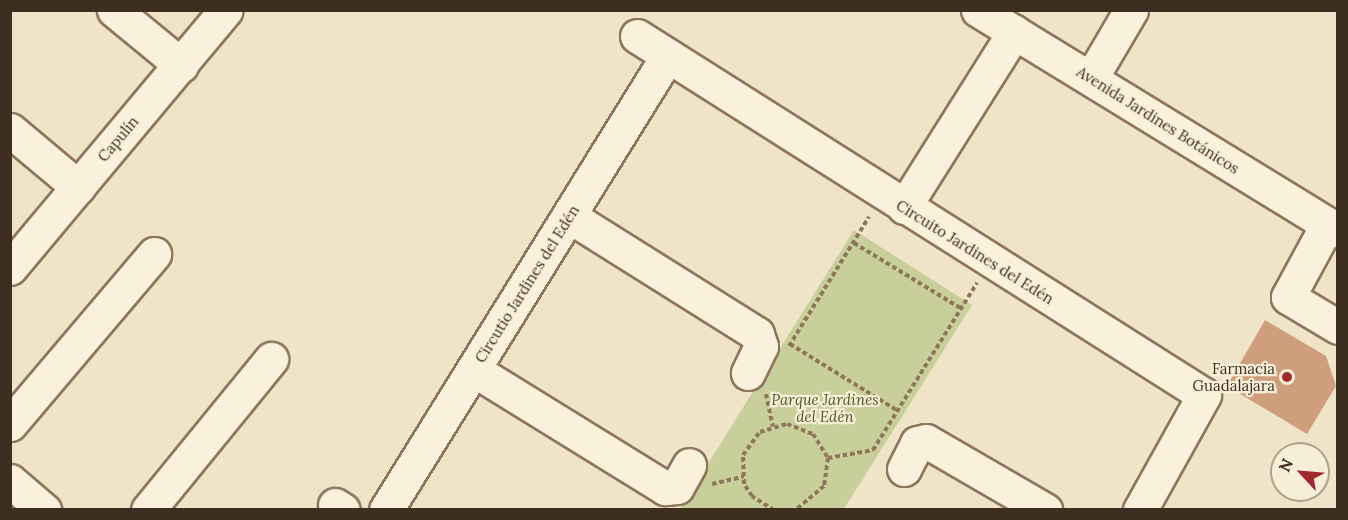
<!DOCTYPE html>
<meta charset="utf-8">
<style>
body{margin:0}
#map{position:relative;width:1348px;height:520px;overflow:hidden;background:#f0e4c8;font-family:Lora,serif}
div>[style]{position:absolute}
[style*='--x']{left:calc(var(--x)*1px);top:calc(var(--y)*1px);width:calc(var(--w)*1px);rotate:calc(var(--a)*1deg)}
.green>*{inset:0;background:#c9cf9b}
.building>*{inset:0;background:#cf9f7d}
.path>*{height:4px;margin-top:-2px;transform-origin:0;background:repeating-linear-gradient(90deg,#8d765c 0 4.5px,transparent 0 7.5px)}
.roads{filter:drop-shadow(2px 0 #8d765c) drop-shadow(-2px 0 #8d765c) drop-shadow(0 2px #8d765c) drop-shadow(0 -2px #8d765c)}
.minor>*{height:33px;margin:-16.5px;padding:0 16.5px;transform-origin:16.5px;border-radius:16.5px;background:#faf1dc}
.dots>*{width:16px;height:16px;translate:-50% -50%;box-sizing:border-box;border:3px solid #f7eed8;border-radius:50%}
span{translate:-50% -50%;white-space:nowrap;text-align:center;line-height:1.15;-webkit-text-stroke:4.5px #f7eed8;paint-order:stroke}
.street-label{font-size:15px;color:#3d2e20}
.poi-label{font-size:15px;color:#3d2e20}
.right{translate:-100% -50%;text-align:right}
.park-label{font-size:15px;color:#4d5a26;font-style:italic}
.frame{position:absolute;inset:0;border:12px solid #3d2e20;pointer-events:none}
.north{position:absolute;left:1270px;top:442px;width:60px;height:60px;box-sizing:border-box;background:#f7eed8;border:2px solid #ada18e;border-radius:50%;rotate:296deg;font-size:16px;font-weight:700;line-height:24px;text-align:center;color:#3d2e20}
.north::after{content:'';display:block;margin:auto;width:21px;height:27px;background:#9e2a2b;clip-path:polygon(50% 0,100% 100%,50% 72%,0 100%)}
</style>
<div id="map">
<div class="green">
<div style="clip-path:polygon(854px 230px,972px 305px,844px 509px,679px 510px)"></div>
</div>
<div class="building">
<div style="clip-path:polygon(1265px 320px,1326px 356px,1336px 386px,1307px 434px,1227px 386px)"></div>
</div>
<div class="path">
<div style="--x:854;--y:243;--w:127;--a:31.4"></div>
<div style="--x:790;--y:344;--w:127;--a:31.8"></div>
<div style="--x:789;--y:346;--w:152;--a:-58.2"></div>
<div style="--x:766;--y:394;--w:33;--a:78"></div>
<div style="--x:828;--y:458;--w:46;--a:-10.1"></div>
<div style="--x:873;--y:450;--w:197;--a:-58.1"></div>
<div style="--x:712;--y:484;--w:32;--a:-13"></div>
<div style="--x:774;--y:510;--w:26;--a:-148"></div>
<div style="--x:752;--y:496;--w:14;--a:-124"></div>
<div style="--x:744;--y:484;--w:29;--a:-92"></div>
<div style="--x:743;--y:455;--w:29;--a:-54"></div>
<div style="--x:760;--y:432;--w:28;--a:-17"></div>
<div style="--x:787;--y:424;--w:28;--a:21"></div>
<div style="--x:813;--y:434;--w:28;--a:58"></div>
<div style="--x:828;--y:458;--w:28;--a:98"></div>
<div style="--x:824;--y:486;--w:38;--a:140"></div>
</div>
<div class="roads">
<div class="minor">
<div style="--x:114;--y:10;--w:87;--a:39.4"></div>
<div style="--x:978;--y:10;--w:422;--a:31.5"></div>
<div style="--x:637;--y:36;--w:671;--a:32.34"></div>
<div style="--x:1204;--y:395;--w:132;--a:119.1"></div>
<div style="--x:1091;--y:78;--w:79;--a:-59.5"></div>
<div style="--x:10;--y:130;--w:89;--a:40"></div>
<div style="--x:904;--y:207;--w:207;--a:-57.8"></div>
<div style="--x:569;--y:216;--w:222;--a:32.1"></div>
<div style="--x:757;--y:334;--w:13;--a:72"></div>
<div style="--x:761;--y:346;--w:30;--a:116"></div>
<div style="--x:1327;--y:225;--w:82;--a:118.4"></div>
<div style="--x:1288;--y:297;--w:58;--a:31"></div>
<div style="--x:10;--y:268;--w:336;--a:-50.1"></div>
<div style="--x:474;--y:370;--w:225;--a:31.7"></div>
<div style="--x:665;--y:488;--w:12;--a:-5"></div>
<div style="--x:677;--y:487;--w:25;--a:-61"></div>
<div style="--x:10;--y:424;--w:223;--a:-49.7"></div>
<div style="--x:904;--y:469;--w:29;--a:-63"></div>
<div style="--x:917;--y:443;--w:9;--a:-13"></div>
<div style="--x:926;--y:441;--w:138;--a:30.1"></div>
<div style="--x:10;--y:481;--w:45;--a:40.5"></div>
<div style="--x:335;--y:505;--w:9;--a:32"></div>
<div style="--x:148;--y:510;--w:195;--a:-50.8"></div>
<div style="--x:386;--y:510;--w:533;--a:-58.19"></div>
</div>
</div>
<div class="dots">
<div style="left:1287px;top:377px;background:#9e2a2b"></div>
</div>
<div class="street-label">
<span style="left:1158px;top:120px;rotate:32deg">Avenida Jardines Botánicos</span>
<span style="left:118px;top:139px;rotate:-50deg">Capulín</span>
<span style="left:975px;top:252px;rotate:32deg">Circuito Jardines del Edén</span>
<span style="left:527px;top:284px;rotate:-58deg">Circutio Jardines del Edén</span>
</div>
<div class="poi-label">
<span class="right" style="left:1275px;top:377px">Farmacia<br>Guadalajara</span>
</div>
<div class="park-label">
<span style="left:825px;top:408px">Parque Jardines<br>del Edén</span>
</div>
<div class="frame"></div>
<div class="north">N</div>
</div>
